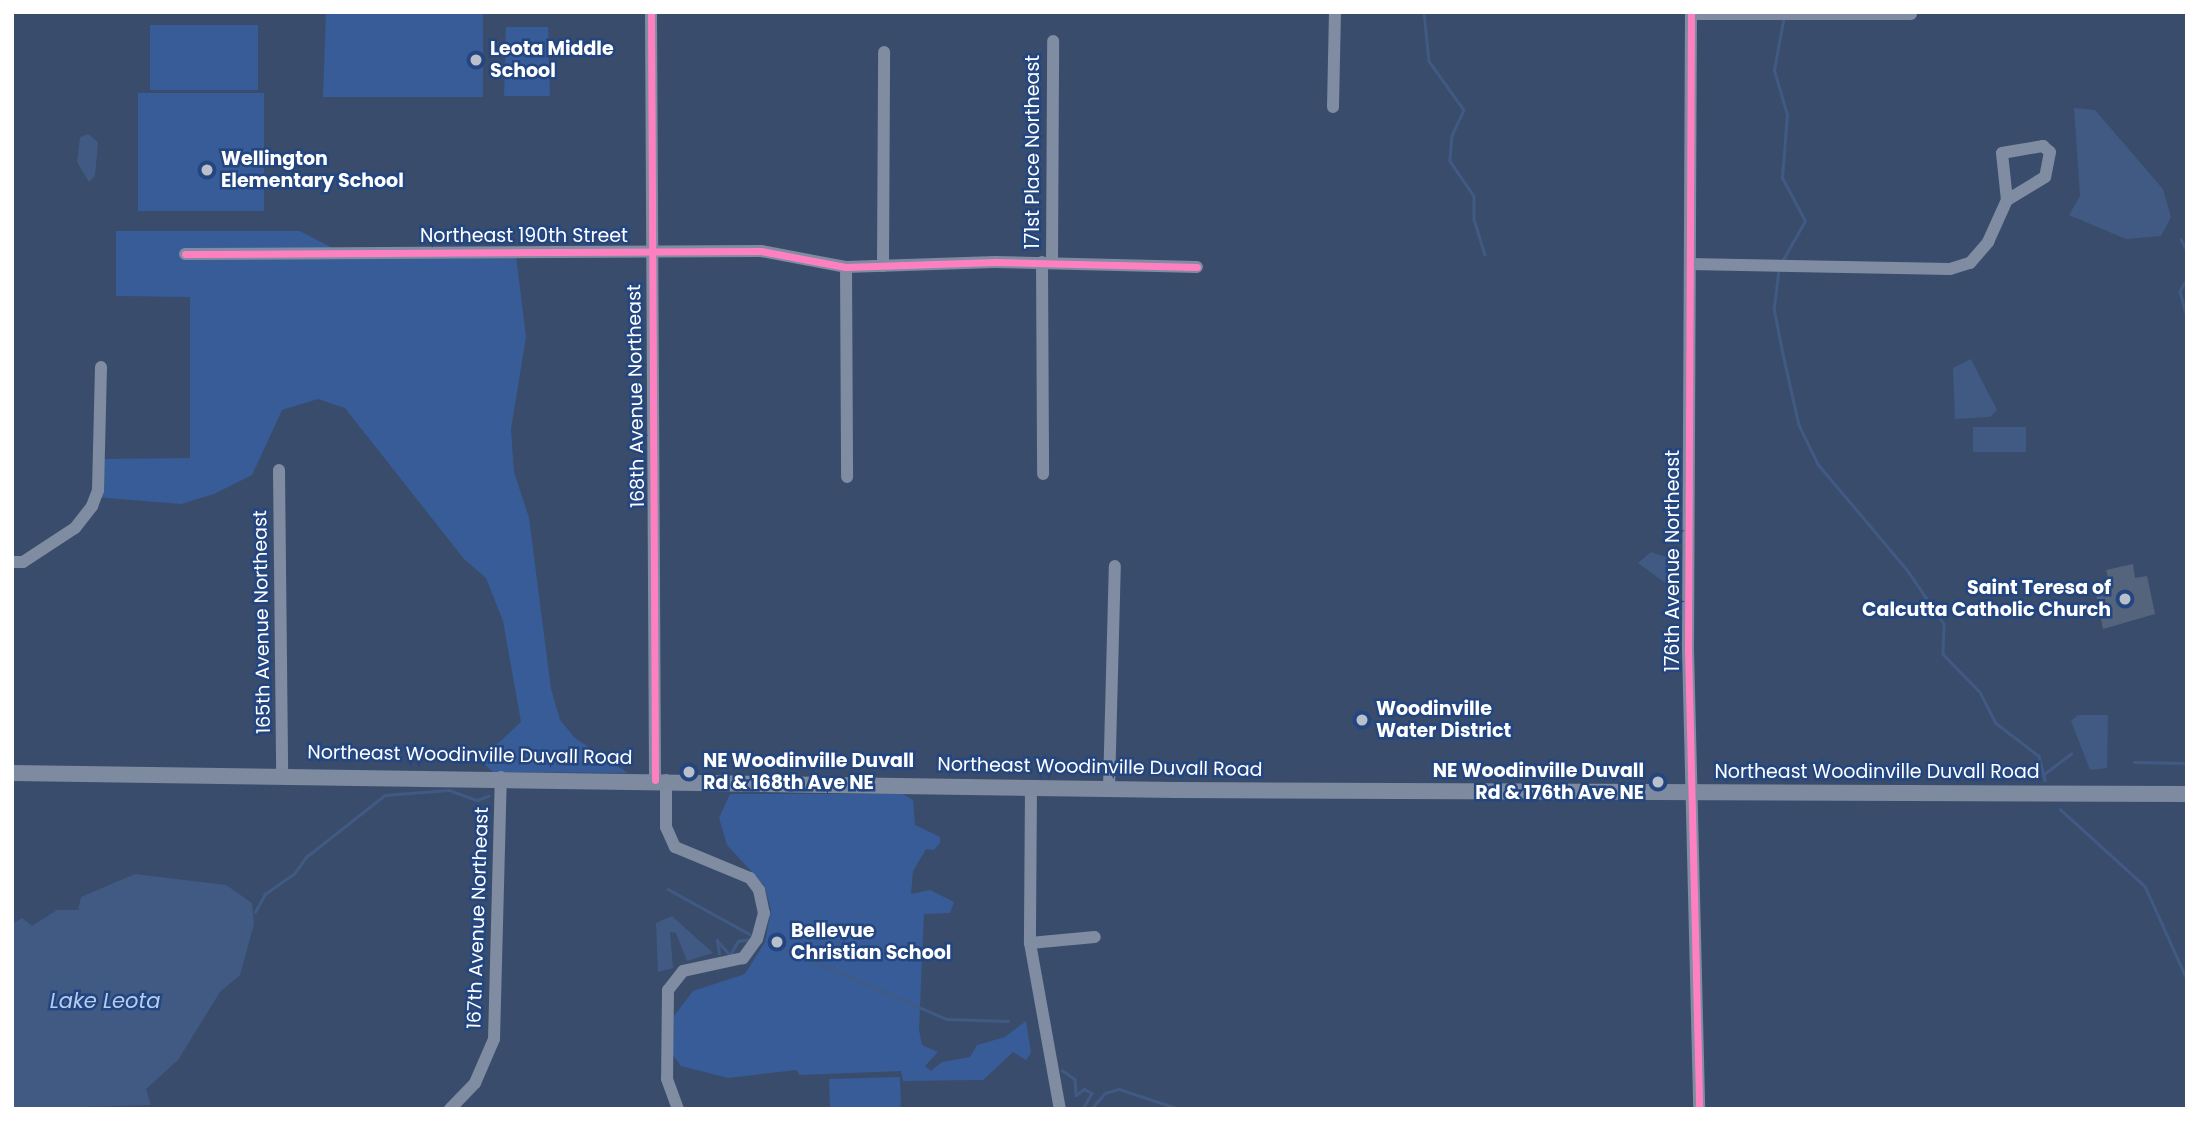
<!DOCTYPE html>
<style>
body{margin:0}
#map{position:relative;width:2199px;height:1121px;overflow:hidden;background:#394c6b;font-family:Poppins,sans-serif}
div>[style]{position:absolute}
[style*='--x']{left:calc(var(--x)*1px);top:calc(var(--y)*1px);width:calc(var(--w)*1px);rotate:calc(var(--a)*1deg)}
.green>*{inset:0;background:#385c98}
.water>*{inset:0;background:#405a84}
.stream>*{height:2.5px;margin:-1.25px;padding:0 1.25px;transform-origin:1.25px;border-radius:1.25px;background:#405a84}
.building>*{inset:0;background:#54647d}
.minor>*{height:12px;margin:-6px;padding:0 6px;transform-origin:6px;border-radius:6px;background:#7f8ca1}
.major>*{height:16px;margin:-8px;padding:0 8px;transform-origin:8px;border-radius:8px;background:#7d8aa0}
.cycleway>*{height:7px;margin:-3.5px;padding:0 3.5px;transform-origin:3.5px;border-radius:3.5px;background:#ff80c0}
.dots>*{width:19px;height:19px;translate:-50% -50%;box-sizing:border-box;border:4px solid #234681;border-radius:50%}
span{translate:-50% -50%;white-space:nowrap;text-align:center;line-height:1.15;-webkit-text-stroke:5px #234681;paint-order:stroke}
.poi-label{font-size:19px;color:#fff;font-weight:700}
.left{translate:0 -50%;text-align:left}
.right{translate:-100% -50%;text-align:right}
.street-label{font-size:19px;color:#fff}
.water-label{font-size:21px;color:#b6ccef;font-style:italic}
.frame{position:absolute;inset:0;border:14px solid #fff;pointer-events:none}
</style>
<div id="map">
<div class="green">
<div style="clip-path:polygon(326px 12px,483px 12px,483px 97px,323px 97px)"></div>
<div style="clip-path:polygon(150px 25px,258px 25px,258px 90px,150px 90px)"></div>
<div style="clip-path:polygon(506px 27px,548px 27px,550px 96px,504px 96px)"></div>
<div style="clip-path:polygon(138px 93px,264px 93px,264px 211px,138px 211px)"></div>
<div style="clip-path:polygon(116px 231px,300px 231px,340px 252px,516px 256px,526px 337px,511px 429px,514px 472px,529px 518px,551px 689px,560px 720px,575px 738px,628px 773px,493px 772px,480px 760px,521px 722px,503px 621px,486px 578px,464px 559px,345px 408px,318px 399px,282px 410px,252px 475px,214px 494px,181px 504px,95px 497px,98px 459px,190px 458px,190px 297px,116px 296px)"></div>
<div style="clip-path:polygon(730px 794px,903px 794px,913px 800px,915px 825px,940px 837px,940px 843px,934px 850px,926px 849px,913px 871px,911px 894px,930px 890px,954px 902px,950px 913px,924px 914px,919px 1030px,922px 1045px,938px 1052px,925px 1066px,931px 1071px,942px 1062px,970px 1057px,977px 1045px,1005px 1037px,1026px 1021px,1031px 1053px,1026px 1060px,1013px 1052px,983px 1080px,903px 1081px,901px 1071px,800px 1075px,796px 1070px,728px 1078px,681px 1066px,673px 1055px,674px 1016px,693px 991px,745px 974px,765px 942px,771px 910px,764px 885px,727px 845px,719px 818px)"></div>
<div style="clip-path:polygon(900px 1077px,901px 1109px,830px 1109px,829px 1079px)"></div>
</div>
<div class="water">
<div style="clip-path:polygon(2074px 108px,2095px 110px,2163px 189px,2171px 217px,2161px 236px,2126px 239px,2069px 215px,2080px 196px)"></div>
<div style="clip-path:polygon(88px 134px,98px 142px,95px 176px,89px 182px,77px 162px,80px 137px)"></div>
<div style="clip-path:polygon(1971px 359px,1997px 410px,1990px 417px,1955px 419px,1953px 368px)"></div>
<div style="clip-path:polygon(1973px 427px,2026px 427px,2026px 452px,1973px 452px)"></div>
<div style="clip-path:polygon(1651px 552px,1669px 558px,1668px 585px,1638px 563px)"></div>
<div style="clip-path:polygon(2078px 715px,2108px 715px,2107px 768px,2090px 770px,2071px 721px)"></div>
<div style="clip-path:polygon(135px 874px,226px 885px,252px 903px,254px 924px,240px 975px,220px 992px,178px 1060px,146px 1089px,151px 1105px,12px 1109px,12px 924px,22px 918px,32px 926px,57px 910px,78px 910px,81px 897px)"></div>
<div style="clip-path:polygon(672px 916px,713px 953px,687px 961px,676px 933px,670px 932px,673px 968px,658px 972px,656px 923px)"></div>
</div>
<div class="stream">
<div style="--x:1424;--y:12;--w:49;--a:84.2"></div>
<div style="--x:1429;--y:61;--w:60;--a:54.5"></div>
<div style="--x:1464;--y:110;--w:29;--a:115"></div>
<div style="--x:1452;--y:136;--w:25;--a:95"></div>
<div style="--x:1450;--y:161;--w:42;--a:55.6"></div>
<div style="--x:1474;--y:196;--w:23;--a:90"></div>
<div style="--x:1474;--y:219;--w:37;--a:73"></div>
<div style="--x:2181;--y:239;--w:13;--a:63"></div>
<div style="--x:1781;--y:263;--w:48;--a:-60.3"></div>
<div style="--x:1805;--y:221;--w:49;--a:-118.1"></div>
<div style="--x:1782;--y:178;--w:63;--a:-85.5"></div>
<div style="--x:1787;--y:115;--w:47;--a:-106.1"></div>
<div style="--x:1774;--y:70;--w:50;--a:-79.6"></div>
<div style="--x:1779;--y:270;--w:38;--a:97"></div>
<div style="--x:1774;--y:308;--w:47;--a:78.9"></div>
<div style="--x:1783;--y:354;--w:73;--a:77.3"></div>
<div style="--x:1799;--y:425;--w:43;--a:64"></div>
<div style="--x:1818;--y:464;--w:140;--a:49.9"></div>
<div style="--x:1908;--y:571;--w:64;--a:55.8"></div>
<div style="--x:1944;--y:624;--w:30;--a:92"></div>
<div style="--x:1943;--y:654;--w:53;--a:45.8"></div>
<div style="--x:1980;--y:692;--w:35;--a:63"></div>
<div style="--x:1996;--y:723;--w:54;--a:37.5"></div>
<div style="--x:2039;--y:756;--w:25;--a:76"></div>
<div style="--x:2187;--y:279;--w:14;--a:120"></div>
<div style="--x:2180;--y:291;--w:28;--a:75"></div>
<div style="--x:2134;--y:762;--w:53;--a:1.1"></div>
<div style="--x:2044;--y:774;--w:34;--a:-37"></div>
<div style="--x:2060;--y:809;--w:115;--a:42.2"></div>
<div style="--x:2145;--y:886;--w:102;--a:65.7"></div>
<div style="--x:668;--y:889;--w:97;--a:28.9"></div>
<div style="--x:255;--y:912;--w:21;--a:-61"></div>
<div style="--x:265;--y:894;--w:35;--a:-35"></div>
<div style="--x:294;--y:874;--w:21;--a:-55"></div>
<div style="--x:306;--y:857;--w:100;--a:-38.1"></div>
<div style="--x:385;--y:795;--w:64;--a:-4.5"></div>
<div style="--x:449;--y:790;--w:30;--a:20"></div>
<div style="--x:477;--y:800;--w:12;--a:-20"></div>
<div style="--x:771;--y:943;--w:192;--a:23.4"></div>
<div style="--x:947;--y:1019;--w:61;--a:1.9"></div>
<div style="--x:719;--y:954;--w:14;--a:-98"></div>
<div style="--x:717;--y:940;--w:20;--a:49"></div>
<div style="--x:730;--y:955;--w:16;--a:-60"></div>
<div style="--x:738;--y:941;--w:12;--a:-9"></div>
<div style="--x:1062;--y:1070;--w:16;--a:35"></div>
<div style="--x:1075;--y:1079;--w:16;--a:86"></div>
<div style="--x:1076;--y:1095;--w:10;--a:-37"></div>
<div style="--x:1084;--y:1089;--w:9;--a:27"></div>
<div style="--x:1092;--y:1093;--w:18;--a:119"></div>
<div style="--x:1091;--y:1109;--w:21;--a:-49"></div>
<div style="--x:1105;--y:1093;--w:15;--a:-16"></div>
<div style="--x:1119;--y:1089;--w:63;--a:18.4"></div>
</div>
<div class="building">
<div style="clip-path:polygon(2133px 564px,2135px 578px,2147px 576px,2155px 614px,2103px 629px,2094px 584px,2109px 581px,2106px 570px)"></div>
</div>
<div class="minor">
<div style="--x:651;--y:12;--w:768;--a:89.7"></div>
<div style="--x:1691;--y:12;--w:637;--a:90.27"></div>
<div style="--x:1688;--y:649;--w:460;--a:88.6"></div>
<div style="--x:1691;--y:14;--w:220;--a:0"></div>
<div style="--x:1333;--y:107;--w:95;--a:-88.8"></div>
<div style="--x:185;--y:254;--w:576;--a:-0.3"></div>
<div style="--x:761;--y:251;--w:86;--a:10.7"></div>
<div style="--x:846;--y:267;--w:149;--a:-1.9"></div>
<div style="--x:995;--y:262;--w:202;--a:1.4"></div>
<div style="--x:1042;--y:262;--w:212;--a:89.7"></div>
<div style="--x:1052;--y:263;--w:222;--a:-89.7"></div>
<div style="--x:1690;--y:264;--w:260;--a:1.1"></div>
<div style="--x:1950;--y:269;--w:21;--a:-17"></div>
<div style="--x:1970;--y:263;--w:28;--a:-49"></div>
<div style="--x:1988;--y:242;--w:46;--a:-65.7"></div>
<div style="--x:2007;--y:200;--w:47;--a:-96.1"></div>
<div style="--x:2002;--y:153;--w:42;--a:-9.7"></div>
<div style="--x:2043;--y:146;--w:9;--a:41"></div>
<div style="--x:2050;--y:152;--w:25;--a:101"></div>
<div style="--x:2045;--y:177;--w:44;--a:148.8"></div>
<div style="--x:883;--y:266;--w:214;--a:-89.7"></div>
<div style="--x:846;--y:267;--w:210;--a:89.7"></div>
<div style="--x:279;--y:470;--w:303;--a:89.4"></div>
<div style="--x:12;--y:562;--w:11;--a:0"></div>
<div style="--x:23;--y:562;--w:62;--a:-33.2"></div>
<div style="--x:75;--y:528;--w:28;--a:-52"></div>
<div style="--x:92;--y:506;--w:17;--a:-69"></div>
<div style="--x:98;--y:490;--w:123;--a:-88.6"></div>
<div style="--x:666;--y:780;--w:47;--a:90"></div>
<div style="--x:666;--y:827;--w:22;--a:66"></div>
<div style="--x:675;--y:847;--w:81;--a:22.5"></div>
<div style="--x:750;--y:878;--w:15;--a:53"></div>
<div style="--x:759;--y:890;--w:24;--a:78"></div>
<div style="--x:764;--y:913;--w:27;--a:105"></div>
<div style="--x:757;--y:939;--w:24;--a:126"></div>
<div style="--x:743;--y:958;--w:61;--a:167.8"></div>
<div style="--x:683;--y:971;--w:24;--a:128"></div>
<div style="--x:668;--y:990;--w:89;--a:90.6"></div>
<div style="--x:667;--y:1079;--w:32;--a:70"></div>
<div style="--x:1031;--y:786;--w:157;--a:90.4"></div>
<div style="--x:1030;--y:943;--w:169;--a:79.8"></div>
<div style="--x:1109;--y:788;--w:222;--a:-88.5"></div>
<div style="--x:1030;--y:943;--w:65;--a:-5.3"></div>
<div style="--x:450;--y:1109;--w:36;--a:-46"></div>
<div style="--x:475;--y:1083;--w:48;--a:-66.6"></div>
<div style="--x:494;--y:1039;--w:262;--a:-88.5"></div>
</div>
<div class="major">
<div style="--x:12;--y:773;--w:1164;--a:0.84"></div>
<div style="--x:1176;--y:790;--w:1011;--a:0.23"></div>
</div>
<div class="cycleway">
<div style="--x:651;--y:12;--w:768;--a:89.7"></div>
<div style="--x:1691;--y:12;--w:637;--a:90.27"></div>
<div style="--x:1688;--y:649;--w:460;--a:88.6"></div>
<div style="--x:185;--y:254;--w:576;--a:-0.3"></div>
<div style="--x:761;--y:251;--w:86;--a:10.7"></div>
<div style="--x:846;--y:267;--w:149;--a:-1.9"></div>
<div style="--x:995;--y:262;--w:202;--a:1.4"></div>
</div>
<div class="dots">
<div style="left:476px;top:60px;background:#bac0cb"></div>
<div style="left:207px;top:170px;background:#bac0cb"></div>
<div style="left:2125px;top:599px;background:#bac0cb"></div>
<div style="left:1362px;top:720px;background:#bac0cb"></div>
<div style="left:689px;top:772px;background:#bac0cb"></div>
<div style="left:1658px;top:782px;background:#bac0cb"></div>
<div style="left:777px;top:942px;background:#bac0cb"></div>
</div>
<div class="poi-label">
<span class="left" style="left:490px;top:60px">Leota Middle<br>School</span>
<span class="left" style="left:221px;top:170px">Wellington<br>Elementary School</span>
<span class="right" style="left:2111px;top:599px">Saint Teresa of<br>Calcutta Catholic Church</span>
<span class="left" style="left:1376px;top:720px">Woodinville<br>Water District</span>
<span class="left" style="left:703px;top:772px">NE Woodinville Duvall<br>Rd &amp; 168th Ave NE</span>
<span class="right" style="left:1644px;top:782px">NE Woodinville Duvall<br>Rd &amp; 176th Ave NE</span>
<span class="left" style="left:791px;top:942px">Bellevue<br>Christian School</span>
</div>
<div class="street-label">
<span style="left:1033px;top:152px;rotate:-90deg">171st Place Northeast</span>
<span style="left:524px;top:236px">Northeast 190th Street</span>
<span style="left:636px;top:396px;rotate:-91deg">168th Avenue Northeast</span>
<span style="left:1673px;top:561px;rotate:-90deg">176th Avenue Northeast</span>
<span style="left:262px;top:622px;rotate:-91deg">165th Avenue Northeast</span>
<span style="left:470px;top:755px;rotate:1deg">Northeast Woodinville Duvall Road</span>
<span style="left:1100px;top:767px;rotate:1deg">Northeast Woodinville Duvall Road</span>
<span style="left:1877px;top:772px">Northeast Woodinville Duvall Road</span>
<span style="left:478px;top:918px;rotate:-88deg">167th Avenue Northeast</span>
</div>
<div class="water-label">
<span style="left:105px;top:1001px">Lake Leota</span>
</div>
<div class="frame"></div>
</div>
